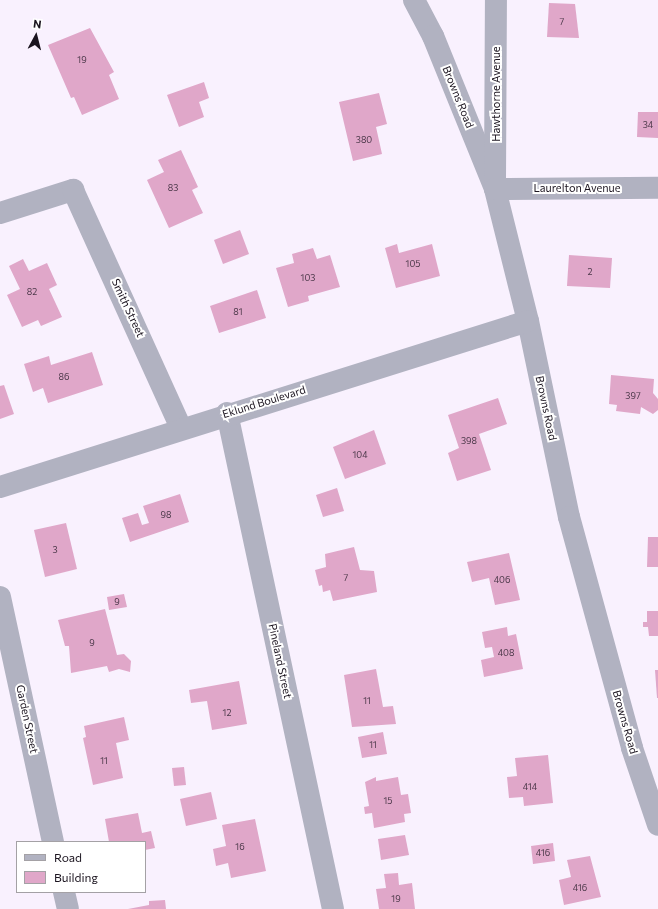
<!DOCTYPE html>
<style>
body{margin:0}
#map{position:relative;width:658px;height:909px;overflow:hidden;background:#f9f1fe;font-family:Commissioner,sans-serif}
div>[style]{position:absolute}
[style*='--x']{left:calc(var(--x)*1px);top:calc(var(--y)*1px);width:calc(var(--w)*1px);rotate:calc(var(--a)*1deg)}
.building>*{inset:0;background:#e0a7c9}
.minor>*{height:22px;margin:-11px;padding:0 11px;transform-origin:11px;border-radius:11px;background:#b1b2c1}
span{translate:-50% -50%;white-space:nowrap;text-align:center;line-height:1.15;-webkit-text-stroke:4px #fff;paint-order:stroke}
.number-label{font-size:9px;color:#4c394a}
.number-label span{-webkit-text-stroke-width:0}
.street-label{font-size:11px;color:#1b141f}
.legend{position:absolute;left:16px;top:841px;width:130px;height:52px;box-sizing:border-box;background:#fff;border:1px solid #a4a1a5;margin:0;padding:5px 7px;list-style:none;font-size:12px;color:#1b141f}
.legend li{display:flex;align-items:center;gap:8px;height:20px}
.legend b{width:20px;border:1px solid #a4a1a5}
.north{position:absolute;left:16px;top:16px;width:40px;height:40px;-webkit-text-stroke:3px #fff;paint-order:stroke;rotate:7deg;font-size:11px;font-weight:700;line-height:16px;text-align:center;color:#1b141f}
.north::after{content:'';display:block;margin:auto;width:14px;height:18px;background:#1b141f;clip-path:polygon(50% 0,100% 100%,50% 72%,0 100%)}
</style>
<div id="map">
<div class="building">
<div style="clip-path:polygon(549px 3px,575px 4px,579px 38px,547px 37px)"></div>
<div style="clip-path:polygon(90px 28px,114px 72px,109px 75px,119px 99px,82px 115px,74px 97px,71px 98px,48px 45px)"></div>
<div style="clip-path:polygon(204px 82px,209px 98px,199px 102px,204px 117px,179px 127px,167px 95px)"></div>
<div style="clip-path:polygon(379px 93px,387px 124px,376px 127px,382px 154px,353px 161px,339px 102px)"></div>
<div style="clip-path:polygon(638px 112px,658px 112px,658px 138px,637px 137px)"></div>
<div style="clip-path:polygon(181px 150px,198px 187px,192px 190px,203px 213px,169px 228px,147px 180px,164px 172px,158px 160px)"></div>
<div style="clip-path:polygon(240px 230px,249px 254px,223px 264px,214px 240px)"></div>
<div style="clip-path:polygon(397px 244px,399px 253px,432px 244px,440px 276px,396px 288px,385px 248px)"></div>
<div style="clip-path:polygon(313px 248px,317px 259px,330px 255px,340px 287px,308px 296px,309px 301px,288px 307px,276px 268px,294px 263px,292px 254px)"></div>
<div style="clip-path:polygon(569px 255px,612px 258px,610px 288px,567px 286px)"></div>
<div style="clip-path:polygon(23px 259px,29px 271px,47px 263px,57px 285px,49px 289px,62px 317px,41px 326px,38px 320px,22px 327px,7px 295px,20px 289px,9px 266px)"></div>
<div style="clip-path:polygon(257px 290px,266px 318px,219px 333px,210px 306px)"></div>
<div style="clip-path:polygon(92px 352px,103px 385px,48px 403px,43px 388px,33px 392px,24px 364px,49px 356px,51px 365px)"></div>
<div style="clip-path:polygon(611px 375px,654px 379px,653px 393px,658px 399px,658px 410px,653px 414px,641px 407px,640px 414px,616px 411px,617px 405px,609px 404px)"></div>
<div style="clip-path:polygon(4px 385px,14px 414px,0 419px,0 386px)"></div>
<div style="clip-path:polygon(498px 398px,507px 424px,479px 434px,491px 470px,457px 481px,448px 453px,459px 448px,448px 415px)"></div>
<div style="clip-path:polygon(374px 430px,386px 464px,345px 479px,333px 447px)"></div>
<div style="clip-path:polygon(337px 488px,344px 511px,323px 517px,316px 495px)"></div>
<div style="clip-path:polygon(180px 494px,189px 522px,130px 542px,122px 518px,138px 513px,142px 525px,149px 523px,143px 506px)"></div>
<div style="clip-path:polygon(66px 523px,77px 569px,45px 577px,34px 530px)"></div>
<div style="clip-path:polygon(648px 537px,658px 537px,658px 567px,647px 567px)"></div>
<div style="clip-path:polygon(354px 547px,360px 570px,374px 571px,377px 592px,333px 601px,330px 590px,323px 592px,322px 585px,319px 586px,315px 570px,326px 567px,325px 554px)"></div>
<div style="clip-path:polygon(509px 553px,520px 600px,495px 605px,489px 578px,472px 582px,467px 562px)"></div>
<div style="clip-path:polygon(124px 594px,127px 607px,109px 610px,107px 597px)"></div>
<div style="clip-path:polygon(105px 609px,117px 655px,124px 654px,131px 661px,130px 672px,119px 669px,109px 672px,107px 666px,71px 673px,69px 646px,65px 646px,58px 620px)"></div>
<div style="clip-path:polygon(647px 611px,658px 611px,658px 636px,649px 636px,648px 627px,643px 627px,643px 622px,647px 622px)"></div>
<div style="clip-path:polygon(507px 627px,508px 636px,516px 634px,523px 669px,484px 677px,481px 660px,494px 657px,492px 647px,485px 648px,482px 632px)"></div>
<div style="clip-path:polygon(376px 669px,383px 707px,393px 706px,396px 724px,352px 727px,344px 675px)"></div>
<div style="clip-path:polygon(655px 670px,658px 670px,658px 698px,657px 698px)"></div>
<div style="clip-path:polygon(239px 681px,247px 724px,212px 730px,207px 701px,191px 703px,189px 690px)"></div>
<div style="clip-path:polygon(124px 717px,129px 740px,116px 743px,123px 778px,93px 785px,83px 738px,86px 737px,84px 726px)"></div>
<div style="clip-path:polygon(383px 732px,387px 754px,362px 758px,358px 737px)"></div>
<div style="clip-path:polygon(548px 755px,553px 803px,524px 806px,523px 797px,509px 798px,507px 777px,517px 776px,515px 758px)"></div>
<div style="clip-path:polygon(184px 767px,186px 785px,174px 786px,172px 768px)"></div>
<div style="clip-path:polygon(376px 777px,376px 781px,398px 777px,401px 795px,408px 794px,411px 813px,404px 814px,405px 822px,374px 828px,372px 813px,365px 814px,364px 807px,369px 806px,365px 782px)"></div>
<div style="clip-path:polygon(211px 792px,217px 819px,186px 826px,180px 799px)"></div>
<div style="clip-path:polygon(138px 813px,142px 833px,151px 831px,155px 848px,145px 850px,145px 842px,109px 842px,105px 819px)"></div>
<div style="clip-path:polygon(255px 819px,266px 871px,231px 878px,228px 863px,216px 866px,213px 849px,226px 846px,222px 825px)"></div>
<div style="clip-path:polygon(405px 835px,409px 855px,381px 860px,378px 839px)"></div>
<div style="clip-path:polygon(553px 843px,555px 861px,533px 864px,531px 846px)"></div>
<div style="clip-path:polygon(590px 856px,601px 897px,564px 905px,559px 880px,571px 877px,567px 860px)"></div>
<div style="clip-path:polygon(398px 873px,399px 885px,412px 883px,415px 909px,379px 909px,376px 889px,386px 888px,384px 874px)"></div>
<div style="clip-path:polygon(165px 900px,166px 909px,128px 909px,149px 905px,149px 901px)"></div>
</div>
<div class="minor">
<div style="--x:414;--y:0;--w:41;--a:62.2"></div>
<div style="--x:433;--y:36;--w:165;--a:67.9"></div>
<div style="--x:495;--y:189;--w:136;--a:76"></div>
<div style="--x:528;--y:321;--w:200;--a:78.2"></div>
<div style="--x:569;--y:517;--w:239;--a:74.7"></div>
<div style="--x:632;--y:748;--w:81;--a:71.3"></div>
<div style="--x:495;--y:179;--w:179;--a:-89.7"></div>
<div style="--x:495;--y:189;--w:163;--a:-0.4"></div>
<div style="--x:0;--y:213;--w:77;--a:-17.5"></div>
<div style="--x:73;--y:190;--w:261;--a:65.6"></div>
<div style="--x:227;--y:413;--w:507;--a:77.94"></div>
<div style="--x:0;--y:487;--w:553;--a:-17.45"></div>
<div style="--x:0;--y:597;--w:251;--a:77.8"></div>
<div style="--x:64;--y:892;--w:17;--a:77"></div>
</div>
<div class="number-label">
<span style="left:562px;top:22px">7</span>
<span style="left:82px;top:60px">19</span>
<span style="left:648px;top:125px">34</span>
<span style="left:364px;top:140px">380</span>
<span style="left:173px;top:188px">83</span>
<span style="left:413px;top:264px">105</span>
<span style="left:590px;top:272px">2</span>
<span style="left:308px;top:278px">103</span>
<span style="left:32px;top:292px">82</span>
<span style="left:238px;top:312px">81</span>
<span style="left:64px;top:377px">86</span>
<span style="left:633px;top:396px">397</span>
<span style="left:469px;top:441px">398</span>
<span style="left:360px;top:455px">104</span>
<span style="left:166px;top:515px">98</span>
<span style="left:55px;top:550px">3</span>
<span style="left:346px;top:578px">7</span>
<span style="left:502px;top:580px">406</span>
<span style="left:117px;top:602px">9</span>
<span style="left:92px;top:643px">9</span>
<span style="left:506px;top:653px">408</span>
<span style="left:367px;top:701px">11</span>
<span style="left:227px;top:713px">12</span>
<span style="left:373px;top:745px">11</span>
<span style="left:104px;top:761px">11</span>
<span style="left:530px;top:787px">414</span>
<span style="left:388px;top:801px">15</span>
<span style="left:240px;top:847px">16</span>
<span style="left:543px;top:853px">416</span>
<span style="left:580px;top:888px">416</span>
<span style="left:396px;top:899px">19</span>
</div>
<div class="street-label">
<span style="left:496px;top:94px;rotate:-90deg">Hawthorne Avenue</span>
<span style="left:458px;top:97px;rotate:68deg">Browns Road</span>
<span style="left:577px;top:188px">Laurelton Avenue</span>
<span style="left:128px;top:308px;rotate:65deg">Smith Street</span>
<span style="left:264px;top:402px;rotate:-17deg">Eklund Boulevard</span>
<span style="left:546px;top:408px;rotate:78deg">Browns Road</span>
<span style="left:280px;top:661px;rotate:78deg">Pineland Street</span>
<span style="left:27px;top:719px;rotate:78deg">Garden Street</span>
<span style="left:625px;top:722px;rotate:74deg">Browns Road</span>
</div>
<ul class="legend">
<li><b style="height:5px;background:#b1b2c1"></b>Road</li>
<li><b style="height:11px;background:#e0a7c9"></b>Building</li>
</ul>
<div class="north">N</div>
</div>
